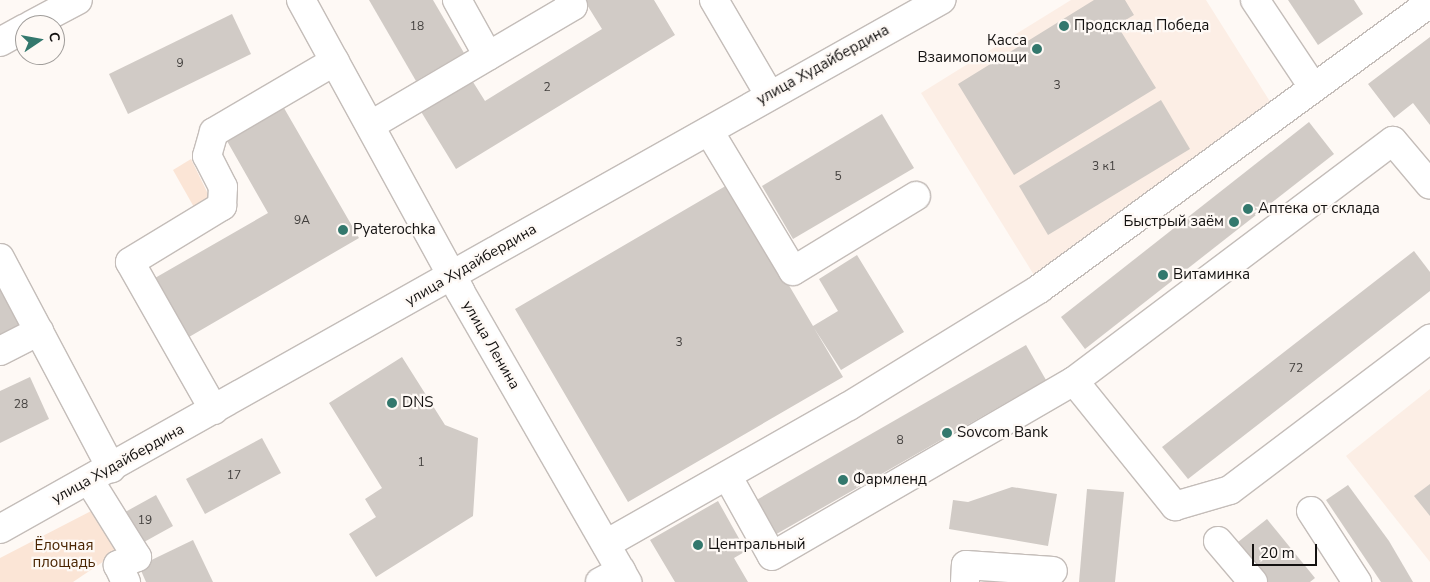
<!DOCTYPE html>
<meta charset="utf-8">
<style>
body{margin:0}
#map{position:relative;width:1430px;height:582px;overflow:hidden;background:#fef9f5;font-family:"Nunito Sans",sans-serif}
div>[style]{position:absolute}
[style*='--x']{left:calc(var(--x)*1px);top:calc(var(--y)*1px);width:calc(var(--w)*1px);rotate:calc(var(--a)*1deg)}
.built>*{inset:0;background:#fceee5}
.green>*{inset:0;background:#fbe5d6}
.building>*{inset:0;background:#d1cbc6}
.roads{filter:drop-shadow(1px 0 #c4bdb9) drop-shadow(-1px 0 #c4bdb9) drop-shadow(0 1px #c4bdb9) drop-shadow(0 -1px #c4bdb9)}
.minor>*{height:28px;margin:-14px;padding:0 14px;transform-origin:14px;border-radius:14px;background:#fff}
.dots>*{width:14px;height:14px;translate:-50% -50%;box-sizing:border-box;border:2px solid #fef9f5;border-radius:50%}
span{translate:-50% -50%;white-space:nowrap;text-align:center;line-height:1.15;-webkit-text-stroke:4.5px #fef9f5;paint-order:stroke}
.number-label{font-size:12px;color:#43403e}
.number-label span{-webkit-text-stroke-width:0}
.poi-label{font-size:15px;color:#141211}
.left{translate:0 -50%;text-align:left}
.right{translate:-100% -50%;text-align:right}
.street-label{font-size:15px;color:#141211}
.park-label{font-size:15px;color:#492401}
.north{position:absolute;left:15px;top:15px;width:50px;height:50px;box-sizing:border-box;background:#fef9f5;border:1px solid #a09d9a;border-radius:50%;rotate:78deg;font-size:14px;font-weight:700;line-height:20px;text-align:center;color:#141211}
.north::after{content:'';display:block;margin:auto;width:18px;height:22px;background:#33786d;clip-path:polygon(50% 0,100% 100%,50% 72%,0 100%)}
.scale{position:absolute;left:1252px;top:544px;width:65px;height:22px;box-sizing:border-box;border:2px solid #141211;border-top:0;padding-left:6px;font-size:15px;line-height:18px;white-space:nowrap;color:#141211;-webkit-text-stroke:4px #fef9f5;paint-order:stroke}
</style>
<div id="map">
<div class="built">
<div style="clip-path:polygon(1071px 0,1206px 0,1276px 111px,1034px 275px,921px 93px)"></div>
<div style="clip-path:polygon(1430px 389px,1430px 562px,1346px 456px)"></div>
</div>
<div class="green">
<div style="clip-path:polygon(191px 159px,209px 196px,195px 209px,173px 170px)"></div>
<div style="clip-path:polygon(95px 509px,119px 551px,73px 582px,0 582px,0 558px)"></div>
</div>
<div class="building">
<div style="clip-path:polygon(369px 0,433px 0,464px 53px,416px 81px)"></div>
<div style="clip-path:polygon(584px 0,654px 0,675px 35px,456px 169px,417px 105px,468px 74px,485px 101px,602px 29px)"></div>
<div style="clip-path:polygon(1094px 0,1125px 0,1134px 15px,1117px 25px,1156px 88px,1014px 175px,958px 84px)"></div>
<div style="clip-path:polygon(1288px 0,1354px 0,1363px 14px,1318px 45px)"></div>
<div style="clip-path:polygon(232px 14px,251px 54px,128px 114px,109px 74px)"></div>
<div style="clip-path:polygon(1430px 37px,1430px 125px,1413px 103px,1394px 118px,1368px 84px)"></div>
<div style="clip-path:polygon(1161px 100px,1190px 149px,1048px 235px,1019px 186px)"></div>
<div style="clip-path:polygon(284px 108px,359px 238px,189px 337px,155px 278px,268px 213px,227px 141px)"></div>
<div style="clip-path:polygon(882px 114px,914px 168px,793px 239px,762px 186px)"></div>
<div style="clip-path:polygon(1309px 122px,1334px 154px,1085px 349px,1061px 317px)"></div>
<div style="clip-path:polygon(729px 184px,813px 326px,838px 311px,819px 279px,857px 255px,904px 332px,841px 370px,814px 328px,843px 377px,628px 502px,515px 309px)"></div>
<div style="clip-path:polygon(1414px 251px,1430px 272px,1430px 291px,1188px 479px,1162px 447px)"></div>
<div style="clip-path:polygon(0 274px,26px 329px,0 341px)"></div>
<div style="clip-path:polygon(1026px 345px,1046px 380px,773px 536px,753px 502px)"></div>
<div style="clip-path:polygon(402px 357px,445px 425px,478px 438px,473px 516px,376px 577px,349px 534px,376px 517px,365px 499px,382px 488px,329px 403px)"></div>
<div style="clip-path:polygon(30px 377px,49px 419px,0 443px,0 391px)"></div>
<div style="clip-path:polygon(262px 438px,281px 473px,205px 514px,186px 479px)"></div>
<div style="clip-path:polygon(1430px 484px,1430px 516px,1414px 496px)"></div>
<div style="clip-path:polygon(1348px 485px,1389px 541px,1413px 582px,1381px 582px,1326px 500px)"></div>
<div style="clip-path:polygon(1012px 487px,1057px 494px,1048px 546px,949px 529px,953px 500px,968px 502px)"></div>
<div style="clip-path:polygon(1087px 489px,1124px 492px,1115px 582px,1079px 582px)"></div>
<div style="clip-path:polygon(156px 495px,173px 526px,135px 547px,118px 516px)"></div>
<div style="clip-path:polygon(718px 501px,746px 551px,734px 558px,748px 582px,675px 582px,650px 540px)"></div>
<div style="clip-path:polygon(1267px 519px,1315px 578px,1310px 582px,1262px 582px,1233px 546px)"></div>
<div style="clip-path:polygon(193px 540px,213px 582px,146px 582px,139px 566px)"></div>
</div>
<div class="roads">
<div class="minor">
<div style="--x:301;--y:0;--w:332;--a:61.3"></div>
<div style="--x:460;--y:291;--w:336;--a:60.1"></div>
<div style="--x:457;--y:0;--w:64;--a:61"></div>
<div style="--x:714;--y:0;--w:109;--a:59.7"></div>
<div style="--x:1255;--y:0;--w:105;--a:56.3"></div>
<div style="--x:31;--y:25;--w:53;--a:-28"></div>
<div style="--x:0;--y:42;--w:29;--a:-29"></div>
<div style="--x:371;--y:125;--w:234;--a:-30.5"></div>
<div style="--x:573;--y:6;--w:7;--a:-124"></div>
<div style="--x:709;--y:131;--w:163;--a:59"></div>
<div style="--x:793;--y:271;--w:144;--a:-31.4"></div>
<div style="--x:0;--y:258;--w:238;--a:62.1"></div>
<div style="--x:0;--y:351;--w:44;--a:-27.1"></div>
<div style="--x:1074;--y:381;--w:161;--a:51.1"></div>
<div style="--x:1175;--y:506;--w:57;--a:-16.2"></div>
<div style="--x:1230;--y:490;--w:251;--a:-37.1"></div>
<div style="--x:214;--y:410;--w:170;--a:-119.6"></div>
<div style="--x:130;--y:262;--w:108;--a:-31.3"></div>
<div style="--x:222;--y:206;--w:19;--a:-87"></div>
<div style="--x:223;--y:187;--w:35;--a:-117"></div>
<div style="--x:207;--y:156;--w:25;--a:-74"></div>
<div style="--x:214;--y:132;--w:140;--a:-30.4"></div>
<div style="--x:728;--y:477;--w:90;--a:60.9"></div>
<div style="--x:772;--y:556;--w:349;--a:-30.1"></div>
<div style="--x:1074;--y:381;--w:399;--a:-37"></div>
<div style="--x:1393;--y:141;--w:57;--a:49.9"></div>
<div style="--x:89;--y:480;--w:91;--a:58.1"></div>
<div style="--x:137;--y:557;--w:21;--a:157"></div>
<div style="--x:118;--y:565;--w:19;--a:65"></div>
<div style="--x:1311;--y:511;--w:85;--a:57.1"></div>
<div style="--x:0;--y:529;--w:1080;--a:-29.34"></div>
<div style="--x:1218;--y:541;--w:54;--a:49.5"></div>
<div style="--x:606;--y:544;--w:279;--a:-29.6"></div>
<div style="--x:849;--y:406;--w:223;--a:-31.6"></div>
<div style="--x:1039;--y:289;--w:484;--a:-36.2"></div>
<div style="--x:600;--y:582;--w:24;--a:-28"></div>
<div style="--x:965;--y:582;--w:17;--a:-87"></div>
<div style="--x:966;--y:565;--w:87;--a:3.9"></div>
</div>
</div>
<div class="dots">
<div style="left:1064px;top:26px;background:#33786d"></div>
<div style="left:1037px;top:49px;background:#33786d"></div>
<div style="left:1248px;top:209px;background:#33786d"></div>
<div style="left:1234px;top:222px;background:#33786d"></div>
<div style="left:343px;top:230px;background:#33786d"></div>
<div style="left:1163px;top:275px;background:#33786d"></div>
<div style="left:392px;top:403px;background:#33786d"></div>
<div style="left:947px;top:433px;background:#33786d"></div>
<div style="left:843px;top:480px;background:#33786d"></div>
<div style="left:698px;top:545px;background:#33786d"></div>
</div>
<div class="number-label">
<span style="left:417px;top:27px">18</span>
<span style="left:180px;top:64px">9</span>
<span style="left:1057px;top:86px">3</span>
<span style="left:547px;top:88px">2</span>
<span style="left:1104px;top:167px">3 к1</span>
<span style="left:838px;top:177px">5</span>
<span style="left:302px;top:221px">9А</span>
<span style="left:679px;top:343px">3</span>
<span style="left:1296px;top:369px">72</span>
<span style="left:21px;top:405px">28</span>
<span style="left:900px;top:441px">8</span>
<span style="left:421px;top:463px">1</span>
<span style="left:234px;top:476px">17</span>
<span style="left:145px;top:521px">19</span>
</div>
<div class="poi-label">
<span class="left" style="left:1074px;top:26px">Продсклад Победа</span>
<span class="right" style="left:1027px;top:49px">Касса<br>Взаимопомощи</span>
<span class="left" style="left:1258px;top:209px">Аптека от склада</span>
<span class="right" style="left:1224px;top:222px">Быстрый заём</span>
<span class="left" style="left:353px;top:230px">Pyaterochka</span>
<span class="left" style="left:1173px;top:275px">Витаминка</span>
<span class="left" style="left:402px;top:403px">DNS</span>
<span class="left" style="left:957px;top:433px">Sovcom Bank</span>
<span class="left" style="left:853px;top:480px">Фармленд</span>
<span class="left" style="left:708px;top:545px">Центральный</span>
</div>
<div class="street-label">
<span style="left:823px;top:65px;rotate:-29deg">улица Худайбердина</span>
<span style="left:471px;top:265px;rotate:-30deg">улица Худайбердина</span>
<span style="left:491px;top:345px;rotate:60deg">улица Ленина</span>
<span style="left:118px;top:464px;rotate:-29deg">улица Худайбердина</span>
</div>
<div class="park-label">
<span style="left:64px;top:554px">Ёлочная<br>площадь</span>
</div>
<div class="north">С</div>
<div class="scale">20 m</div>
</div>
